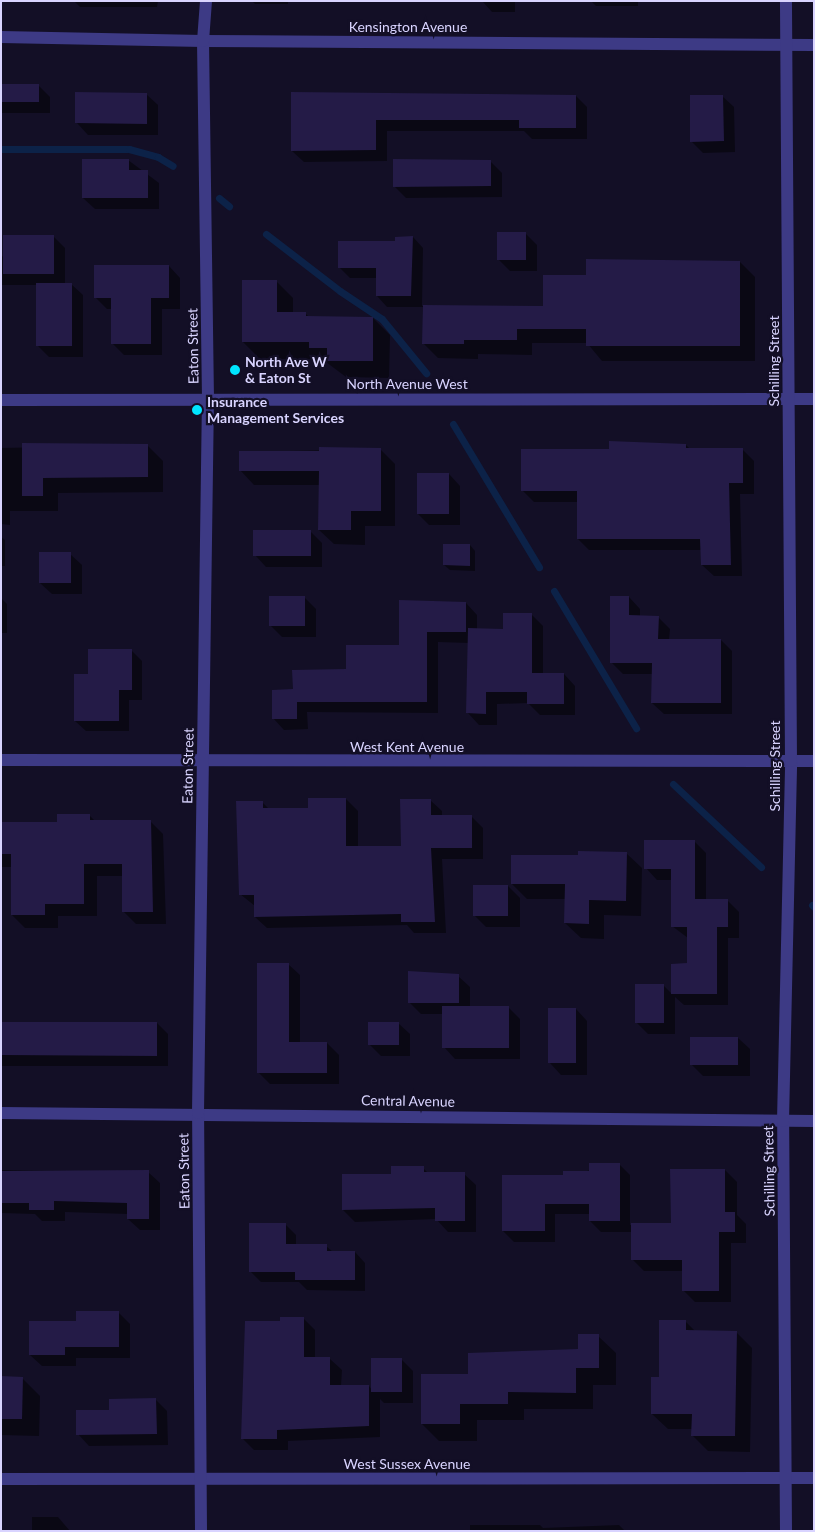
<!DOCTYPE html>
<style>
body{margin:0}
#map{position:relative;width:815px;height:1532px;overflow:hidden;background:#130f26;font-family:Lato,sans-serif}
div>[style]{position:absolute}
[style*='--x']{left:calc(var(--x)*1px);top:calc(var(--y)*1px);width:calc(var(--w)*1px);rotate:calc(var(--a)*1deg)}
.shadow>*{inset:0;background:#0007}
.stream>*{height:7px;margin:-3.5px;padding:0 3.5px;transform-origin:3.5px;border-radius:3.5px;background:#0c2248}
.building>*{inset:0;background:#241b47}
.minor>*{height:12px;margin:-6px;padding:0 6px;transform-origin:6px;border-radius:6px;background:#3d3a85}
.dots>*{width:14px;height:14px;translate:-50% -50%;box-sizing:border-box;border:2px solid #130f26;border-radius:50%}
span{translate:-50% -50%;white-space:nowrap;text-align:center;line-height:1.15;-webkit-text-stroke:4.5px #130f26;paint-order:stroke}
.street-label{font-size:14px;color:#d9d4ff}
.poi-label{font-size:14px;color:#d9d4ff;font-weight:700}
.left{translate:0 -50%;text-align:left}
.frame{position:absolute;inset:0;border:2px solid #d9d4ff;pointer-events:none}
</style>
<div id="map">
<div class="shadow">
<div style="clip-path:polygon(74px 1px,158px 1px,157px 7px,80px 7px)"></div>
<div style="clip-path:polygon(252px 1px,288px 1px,288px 4px,255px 4px)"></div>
<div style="clip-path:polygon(413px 1px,515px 1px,515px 12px,492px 12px,483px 2px)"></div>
<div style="clip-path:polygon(591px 1px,638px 1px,638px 6px,596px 6px)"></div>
<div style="clip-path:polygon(1px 85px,38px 85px,50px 97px,50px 113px,1px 113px)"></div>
<div style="clip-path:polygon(292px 93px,576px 96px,587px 107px,587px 139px,532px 139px,524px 131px,387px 131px,387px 161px,304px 162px,292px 151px)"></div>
<div style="clip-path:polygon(146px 94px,158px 105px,158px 135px,88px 135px,77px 123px)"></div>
<div style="clip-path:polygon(722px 96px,734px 107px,735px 152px,703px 153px,691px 141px)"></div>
<div style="clip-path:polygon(128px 160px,159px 183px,159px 209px,95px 209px,83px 198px)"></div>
<div style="clip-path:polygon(490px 161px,502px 173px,502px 197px,406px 198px,394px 186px)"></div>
<div style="clip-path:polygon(525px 233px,537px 245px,537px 271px,510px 271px,499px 260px)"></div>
<div style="clip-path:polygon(53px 236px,65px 248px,65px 284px,71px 284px,83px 295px,83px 357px,49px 357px,38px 346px,38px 285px,1px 285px,1px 257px)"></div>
<div style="clip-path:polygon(413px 237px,423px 248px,422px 306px,544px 307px,740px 262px,755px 277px,755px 361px,602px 361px,587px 343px,532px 343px,532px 355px,478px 354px,478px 359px,438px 358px,423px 343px,424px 307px,387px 307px,377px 296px,377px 278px,350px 278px,339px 267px)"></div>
<div style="clip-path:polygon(169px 266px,180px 278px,180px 309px,162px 309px,162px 355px,124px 355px,112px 343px,112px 309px,107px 309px,96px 298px)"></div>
<div style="clip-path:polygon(276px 281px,293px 298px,293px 313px,305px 313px,310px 318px,373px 318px,390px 335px,389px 378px,346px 377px,322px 359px,260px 359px,243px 342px)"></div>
<div style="clip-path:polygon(147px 445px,163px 461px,163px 492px,58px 493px,58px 511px,10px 511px,10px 525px,1px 524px,1px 448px)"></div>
<div style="clip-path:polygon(686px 445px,690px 449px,742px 449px,754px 461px,754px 494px,740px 494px,742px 576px,714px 576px,702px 565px,702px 550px,589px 550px,578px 539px,578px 502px,534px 502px,522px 490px,610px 450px)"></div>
<div style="clip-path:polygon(380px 449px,395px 464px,395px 526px,365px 526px,365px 545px,334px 544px,319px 530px,320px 485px,254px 485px,240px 470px,240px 452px)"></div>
<div style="clip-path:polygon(449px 474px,460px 486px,460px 525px,429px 525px,418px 514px)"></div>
<div style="clip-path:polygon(310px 531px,322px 543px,322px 567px,266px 567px,255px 555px)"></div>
<div style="clip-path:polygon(1px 537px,5px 540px,5px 566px,1px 566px)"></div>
<div style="clip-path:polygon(470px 545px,475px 551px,475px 571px,450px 570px,444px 565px)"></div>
<div style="clip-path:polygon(70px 554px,82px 565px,82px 594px,52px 594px,40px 583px)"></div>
<div style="clip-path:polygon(304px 597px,316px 609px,316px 637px,282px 637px,271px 626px)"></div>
<div style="clip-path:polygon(629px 597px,640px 609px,640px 617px,658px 617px,670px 629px,669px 640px,721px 640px,732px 651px,732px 714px,664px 714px,652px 703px,653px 674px,623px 674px,612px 663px)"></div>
<div style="clip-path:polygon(1px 598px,7px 604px,7px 633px,1px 633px)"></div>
<div style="clip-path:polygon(466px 603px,477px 615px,477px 630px,504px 630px,532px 615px,543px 626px,543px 674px,564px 674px,575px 686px,575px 715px,540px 715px,528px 703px,497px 704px,497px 725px,479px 725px,468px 713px,469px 643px,438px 642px,438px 713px,307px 712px,308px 729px,284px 730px,273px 718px,294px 691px,348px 671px,400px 646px)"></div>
<div style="clip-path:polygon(131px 650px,142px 661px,142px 700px,129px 700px,129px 731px,86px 731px,75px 721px,89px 675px)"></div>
<div style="clip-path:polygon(346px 799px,358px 811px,358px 848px,402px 848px,430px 800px,442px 811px,442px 816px,471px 816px,483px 828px,483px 859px,442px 859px,446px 933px,414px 933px,407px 925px,267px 928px,255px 917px,255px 906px,240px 894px,263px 803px,270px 810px,309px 810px)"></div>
<div style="clip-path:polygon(90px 816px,95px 821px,150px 821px,163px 834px,166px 924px,136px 924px,123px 911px,123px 876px,97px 876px,97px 916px,58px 916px,58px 928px,25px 928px,12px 915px,12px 867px,1px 867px,1px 822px,58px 823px)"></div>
<div style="clip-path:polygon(694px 841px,706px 853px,706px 900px,727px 900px,739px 912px,739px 938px,728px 938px,728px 1005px,684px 1005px,675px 997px,675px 1034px,648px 1034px,636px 1022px,664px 986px,672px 994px,672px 965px,688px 965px,688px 938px,672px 926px,672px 880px,657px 880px,646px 868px)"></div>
<div style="clip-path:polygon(626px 853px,642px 868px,641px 916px,604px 915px,604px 939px,581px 938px,565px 923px,566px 899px,527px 899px,512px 884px,580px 856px)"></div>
<div style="clip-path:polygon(508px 886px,520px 898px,520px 927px,486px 927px,475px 916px)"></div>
<div style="clip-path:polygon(288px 964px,300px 975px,300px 1043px,327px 1043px,339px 1055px,339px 1084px,270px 1084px,258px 1072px)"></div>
<div style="clip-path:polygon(458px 976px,470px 987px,470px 1007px,508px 1007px,520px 1019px,520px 1059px,455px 1059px,444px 1047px,443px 1014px,421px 1014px,409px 1002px)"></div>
<div style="clip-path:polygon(576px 1009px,587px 1021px,587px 1075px,561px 1075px,550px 1063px)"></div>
<div style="clip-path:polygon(1px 1023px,157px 1023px,168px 1034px,168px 1066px,1px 1066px)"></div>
<div style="clip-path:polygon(398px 1023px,410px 1034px,410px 1056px,381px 1056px,370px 1045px)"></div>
<div style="clip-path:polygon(738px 1038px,750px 1049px,750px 1076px,703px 1076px,692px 1065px)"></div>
<div style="clip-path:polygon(619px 1164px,630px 1175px,630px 1225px,673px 1225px,725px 1170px,737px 1182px,737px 1215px,746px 1224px,746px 1243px,731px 1243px,731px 1302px,695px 1302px,683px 1290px,683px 1271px,644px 1271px,633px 1260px,633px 1232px,601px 1232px,590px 1221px,590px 1214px,555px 1214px,555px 1242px,514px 1242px,503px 1231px,564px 1176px)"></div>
<div style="clip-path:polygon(423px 1168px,429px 1174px,464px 1174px,476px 1185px,476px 1232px,448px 1232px,436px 1219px,355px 1222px,343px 1210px,392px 1175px)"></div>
<div style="clip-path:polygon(1px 1170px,148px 1172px,160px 1183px,160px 1230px,140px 1230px,128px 1219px,128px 1214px,65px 1212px,65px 1221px,42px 1221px,35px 1214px,1px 1213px)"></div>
<div style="clip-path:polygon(286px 1225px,296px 1235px,296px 1246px,326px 1246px,333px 1252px,355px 1252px,365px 1263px,365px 1291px,307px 1290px,299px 1282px,261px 1282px,250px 1271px)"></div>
<div style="clip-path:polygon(118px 1312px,130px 1324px,130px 1358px,76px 1358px,76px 1366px,42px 1366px,30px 1355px,77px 1323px)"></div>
<div style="clip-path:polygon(303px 1318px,315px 1330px,315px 1358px,330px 1359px,342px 1370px,341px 1386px,369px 1386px,372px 1390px,401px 1359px,413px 1371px,413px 1403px,384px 1403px,380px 1399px,380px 1437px,288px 1441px,288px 1450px,254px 1450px,243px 1439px,281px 1323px)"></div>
<div style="clip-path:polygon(686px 1322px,696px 1332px,736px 1332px,752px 1348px,750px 1452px,708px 1451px,692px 1435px,693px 1429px,668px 1429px,652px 1414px)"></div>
<div style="clip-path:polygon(598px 1336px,616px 1353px,616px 1385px,593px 1385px,593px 1409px,524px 1409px,524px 1420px,477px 1420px,477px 1441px,439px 1441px,422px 1424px,469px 1376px,580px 1351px)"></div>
<div style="clip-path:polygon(1px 1378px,22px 1378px,40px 1396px,39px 1436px,1px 1435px)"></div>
<div style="clip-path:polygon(156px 1400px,167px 1411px,168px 1445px,89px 1446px,78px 1434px,110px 1411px)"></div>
<div style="clip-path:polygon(32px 1517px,58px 1517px,70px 1531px,1px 1531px,32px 1530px)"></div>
<div style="clip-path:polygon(470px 1525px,540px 1525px,543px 1528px,619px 1525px,625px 1531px,470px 1531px)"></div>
</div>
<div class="stream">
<div style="--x:1;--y:149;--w:128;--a:0"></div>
<div style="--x:129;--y:149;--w:30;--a:15"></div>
<div style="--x:158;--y:157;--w:17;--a:31"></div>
<div style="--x:219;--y:198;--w:13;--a:39"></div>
<div style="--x:266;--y:234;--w:93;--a:37.6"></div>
<div style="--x:340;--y:291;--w:50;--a:33.7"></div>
<div style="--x:382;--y:319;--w:70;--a:50.8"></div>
<div style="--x:453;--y:424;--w:167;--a:59"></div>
<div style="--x:554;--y:591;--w:160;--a:59.1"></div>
<div style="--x:673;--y:784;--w:121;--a:43.3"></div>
<div style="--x:812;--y:905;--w:3;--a:45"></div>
</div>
<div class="building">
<div style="clip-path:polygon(1px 84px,39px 84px,39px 102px,1px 102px)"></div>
<div style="clip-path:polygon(75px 92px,147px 93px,147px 124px,75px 123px)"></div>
<div style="clip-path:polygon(291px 92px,576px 95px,576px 128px,519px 128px,519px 120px,376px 120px,376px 150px,291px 151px)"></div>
<div style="clip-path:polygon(690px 95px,723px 95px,724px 141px,690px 142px)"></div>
<div style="clip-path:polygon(82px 159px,129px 159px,129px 170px,148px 170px,148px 198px,82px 198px)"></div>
<div style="clip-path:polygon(393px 159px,491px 160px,491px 186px,393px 187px)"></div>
<div style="clip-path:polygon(497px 232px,526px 232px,526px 260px,497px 260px)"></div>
<div style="clip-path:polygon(3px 235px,54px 235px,54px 274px,3px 274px)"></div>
<div style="clip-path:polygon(413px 236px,411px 296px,376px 296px,376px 268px,338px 268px,338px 241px,395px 241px,395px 237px)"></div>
<div style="clip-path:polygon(586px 259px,740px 261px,740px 346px,586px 346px,586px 329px,517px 329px,517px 340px,464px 340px,464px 344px,422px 344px,423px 305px,543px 306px,543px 275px,586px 275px)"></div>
<div style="clip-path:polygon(94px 265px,169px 265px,169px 298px,151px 298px,151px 344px,111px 344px,111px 298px,94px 298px)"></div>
<div style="clip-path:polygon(242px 280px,277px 280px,277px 312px,306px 312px,306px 316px,373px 317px,373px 361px,327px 361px,327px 348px,309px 348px,309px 342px,242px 342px)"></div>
<div style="clip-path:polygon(36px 283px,72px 283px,72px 346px,36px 346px)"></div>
<div style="clip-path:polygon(609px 441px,686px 444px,686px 448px,743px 448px,743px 483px,729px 483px,731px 565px,701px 565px,700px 539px,577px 539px,577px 491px,521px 491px,521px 449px,609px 449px)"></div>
<div style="clip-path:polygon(22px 443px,148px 444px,148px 477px,43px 478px,43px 496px,22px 496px)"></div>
<div style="clip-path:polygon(319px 447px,381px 448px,381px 511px,351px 511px,351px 530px,318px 530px,319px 471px,239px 471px,239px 451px,319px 451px)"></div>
<div style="clip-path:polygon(417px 473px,449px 473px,449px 514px,417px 514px)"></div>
<div style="clip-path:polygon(253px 530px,311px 530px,311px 556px,253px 556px)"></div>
<div style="clip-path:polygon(443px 544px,470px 544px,470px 566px,443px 565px)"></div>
<div style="clip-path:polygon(39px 552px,71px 552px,71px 583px,39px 583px)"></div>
<div style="clip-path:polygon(269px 596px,305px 596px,305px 626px,269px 626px)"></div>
<div style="clip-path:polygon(610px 596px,629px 596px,629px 615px,659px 616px,658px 639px,721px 639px,721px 703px,651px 703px,652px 663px,610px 663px)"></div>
<div style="clip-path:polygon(399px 600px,466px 602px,466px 632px,427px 632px,427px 702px,297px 702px,297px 719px,272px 719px,272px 690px,293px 689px,292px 670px,346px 669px,346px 645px,399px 645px)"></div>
<div style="clip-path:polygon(503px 613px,532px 613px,532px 673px,564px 673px,564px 704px,527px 704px,527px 692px,486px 692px,486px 714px,466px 713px,468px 628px,503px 629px)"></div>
<div style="clip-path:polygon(88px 649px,132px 649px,132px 690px,119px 690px,119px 721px,74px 721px,74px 674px,88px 674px)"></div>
<div style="clip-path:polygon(308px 798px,346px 798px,346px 846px,401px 846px,400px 799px,431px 799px,431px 815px,472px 815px,472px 848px,431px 848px,435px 922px,401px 922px,401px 914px,254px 917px,254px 895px,239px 895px,236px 801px,263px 801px,263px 808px,308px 808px)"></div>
<div style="clip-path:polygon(57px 814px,90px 814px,90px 820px,151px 820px,153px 912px,122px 912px,122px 864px,84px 864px,84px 904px,45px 904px,45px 915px,11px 915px,11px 854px,1px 854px,1px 822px,57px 822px)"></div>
<div style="clip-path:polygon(644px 840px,695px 840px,695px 899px,728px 899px,728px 927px,717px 927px,717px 994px,671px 994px,671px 964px,687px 963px,687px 927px,671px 927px,671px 869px,644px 869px)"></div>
<div style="clip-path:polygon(578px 851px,627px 852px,626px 901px,589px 900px,589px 924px,564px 923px,565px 884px,511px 884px,511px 855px,578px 855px)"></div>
<div style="clip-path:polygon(473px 885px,508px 885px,508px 916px,473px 916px)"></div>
<div style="clip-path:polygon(257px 963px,289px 963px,289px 1042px,327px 1042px,327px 1073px,257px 1073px)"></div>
<div style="clip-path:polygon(408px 971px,459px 974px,459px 1003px,408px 1003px)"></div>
<div style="clip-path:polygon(635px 984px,664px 984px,664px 1023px,635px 1023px)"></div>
<div style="clip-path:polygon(442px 1006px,509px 1006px,509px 1048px,442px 1048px)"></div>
<div style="clip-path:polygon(548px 1008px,576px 1008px,576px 1063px,548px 1063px)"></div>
<div style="clip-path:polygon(1px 1022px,157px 1022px,157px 1056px,1px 1055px)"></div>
<div style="clip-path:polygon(368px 1022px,399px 1022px,399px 1045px,368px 1045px)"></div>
<div style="clip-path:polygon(690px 1037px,738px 1037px,738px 1065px,690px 1065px)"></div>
<div style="clip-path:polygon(589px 1163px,620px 1163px,620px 1221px,589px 1221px,589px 1204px,545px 1204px,545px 1231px,502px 1231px,502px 1175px,563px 1175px,563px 1171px,589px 1171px)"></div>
<div style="clip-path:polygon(391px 1166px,424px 1166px,424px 1172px,465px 1172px,465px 1221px,435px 1221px,435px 1208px,342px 1210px,342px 1174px,391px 1174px)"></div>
<div style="clip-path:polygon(670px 1169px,725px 1169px,725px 1212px,735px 1212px,735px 1232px,719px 1232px,719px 1291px,682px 1291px,682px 1260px,631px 1260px,631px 1223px,671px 1223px)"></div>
<div style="clip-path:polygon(149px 1170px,149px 1219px,127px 1219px,127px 1203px,54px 1201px,54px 1210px,29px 1210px,29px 1203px,1px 1203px,1px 1171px)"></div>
<div style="clip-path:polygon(249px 1223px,286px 1223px,286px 1244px,327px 1244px,327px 1251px,355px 1251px,355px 1280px,295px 1280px,295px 1272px,249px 1272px)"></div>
<div style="clip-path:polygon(76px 1311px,119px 1311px,119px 1347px,65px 1347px,65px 1355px,29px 1355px,29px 1321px,76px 1321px)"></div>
<div style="clip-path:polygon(280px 1317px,304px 1317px,304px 1357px,330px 1357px,330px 1385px,369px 1385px,369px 1426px,277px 1430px,277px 1439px,241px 1439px,245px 1321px,280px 1321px)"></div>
<div style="clip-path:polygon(659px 1320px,686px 1320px,686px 1330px,737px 1331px,735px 1436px,691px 1436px,692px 1414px,651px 1414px,651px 1377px,659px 1377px)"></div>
<div style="clip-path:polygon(578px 1334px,599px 1334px,599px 1368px,576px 1368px,576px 1393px,508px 1392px,508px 1404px,460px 1404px,460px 1424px,421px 1424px,421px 1374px,468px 1374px,468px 1353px,578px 1349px)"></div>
<div style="clip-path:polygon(371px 1358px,402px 1358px,402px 1392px,371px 1392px)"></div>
<div style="clip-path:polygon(1px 1376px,23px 1377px,22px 1419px,1px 1419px)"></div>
<div style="clip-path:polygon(156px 1398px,157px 1434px,76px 1435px,76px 1410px,109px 1410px,109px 1399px)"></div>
</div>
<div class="minor">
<div style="--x:1;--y:37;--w:202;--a:1.1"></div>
<div style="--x:203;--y:41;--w:611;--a:0.38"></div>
<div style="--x:1;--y:400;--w:813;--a:-0.07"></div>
<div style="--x:1;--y:760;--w:813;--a:0.07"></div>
<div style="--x:1;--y:1113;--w:813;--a:0.56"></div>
<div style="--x:1;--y:1479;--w:813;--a:-0.07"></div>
<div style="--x:201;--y:1531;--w:418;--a:-90.4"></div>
<div style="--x:198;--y:1113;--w:714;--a:-89.2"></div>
<div style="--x:208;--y:399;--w:358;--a:-90.8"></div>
<div style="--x:203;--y:41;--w:40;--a:-85.7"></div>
<div style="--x:786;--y:1531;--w:410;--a:-90.4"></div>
<div style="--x:783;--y:1121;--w:360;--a:-88.7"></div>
<div style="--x:791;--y:761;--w:760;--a:-90.38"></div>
</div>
<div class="dots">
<div style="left:235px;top:370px;background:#00e5ff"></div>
<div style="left:197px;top:410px;background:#00e5ff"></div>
</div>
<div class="street-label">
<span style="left:408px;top:27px">Kensington Avenue</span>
<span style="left:193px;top:346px;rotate:-91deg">Eaton Street</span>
<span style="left:774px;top:361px;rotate:-90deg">Schilling Street</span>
<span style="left:407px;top:384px">North Avenue West</span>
<span style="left:407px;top:747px">West Kent Avenue</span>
<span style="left:188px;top:766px;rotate:-89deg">Eaton Street</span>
<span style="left:775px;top:766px;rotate:-90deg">Schilling Street</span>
<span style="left:408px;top:1101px;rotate:1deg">Central Avenue</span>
<span style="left:184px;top:1171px;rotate:-91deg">Eaton Street</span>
<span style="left:769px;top:1171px;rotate:-91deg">Schilling Street</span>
<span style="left:407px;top:1464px">West Sussex Avenue</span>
</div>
<div class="poi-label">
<span class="left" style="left:245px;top:370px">North Ave W<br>&amp; Eaton St</span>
<span class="left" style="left:207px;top:410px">Insurance<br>Management Services</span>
</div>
<div class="frame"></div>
</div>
